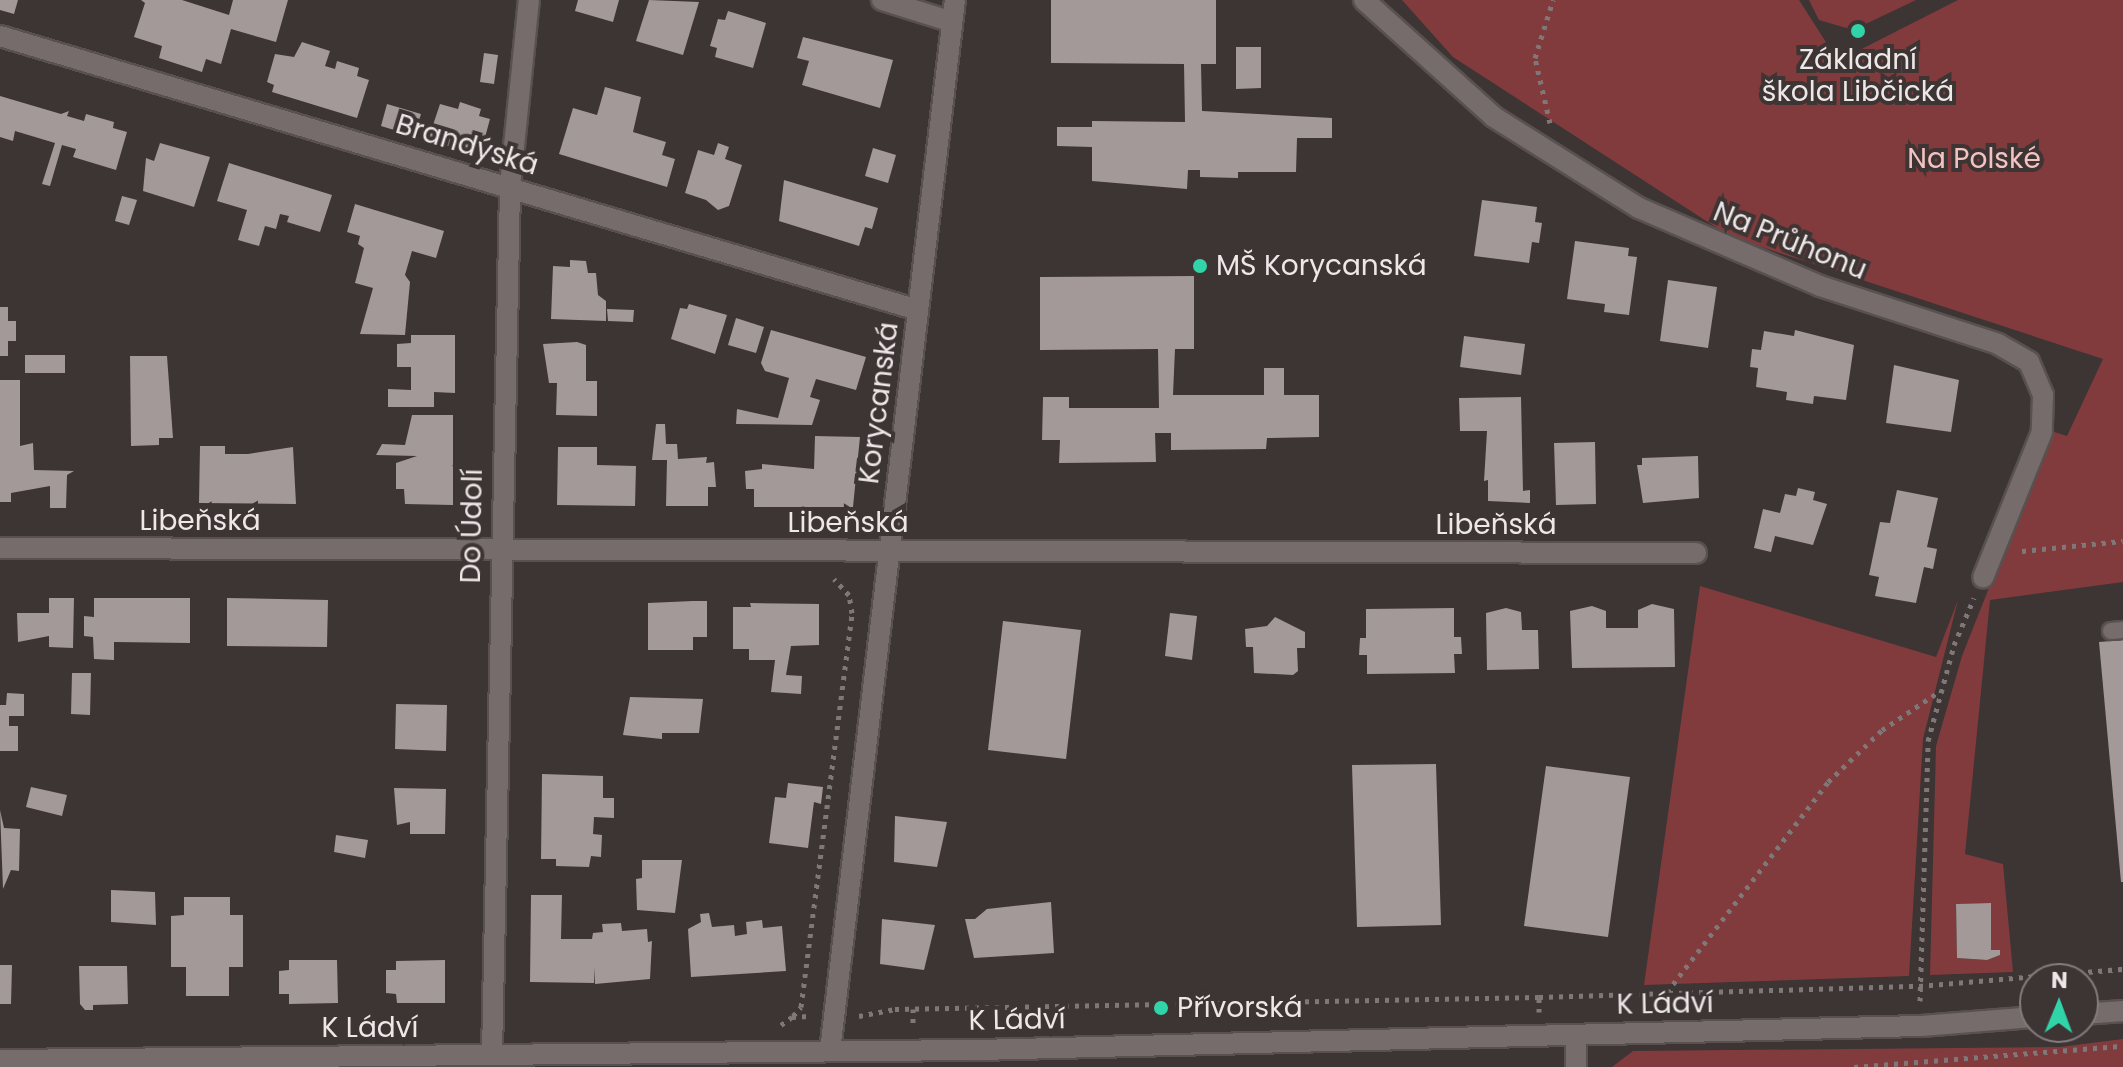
<!DOCTYPE html>
<meta charset="utf-8">
<style>
body{margin:0}
#map{position:relative;width:2123px;height:1067px;overflow:hidden;background:#3d3434;font-family:Poppins,sans-serif}
div>[style]{position:absolute}
[style*='--x']{left:calc(var(--x)*1px);top:calc(var(--y)*1px);width:calc(var(--w)*1px);rotate:calc(var(--a)*1deg)}
.green>*{inset:0;background:#823b3d}
.building>*{inset:0;background:#a39998}
.path>*{height:5px;margin-top:-2.5px;transform-origin:0;background:repeating-linear-gradient(90deg,#807878 0 4px,transparent 0 10px)}
.roads{filter:drop-shadow(2px 0 #585150) drop-shadow(-2px 0 #585150) drop-shadow(0 2px #585150) drop-shadow(0 -2px #585150)}
.service>*{height:16px;margin:-8px;padding:0 8px;transform-origin:8px;border-radius:8px;background:#766c6c}
.minor>*{height:20px;margin:-10px;padding:0 10px;transform-origin:10px;border-radius:10px;background:#766c6c}
.tertiary>*{height:20px;margin:-10px;padding:0 10px;transform-origin:10px;border-radius:10px;background:#766c6c}
.dots>*{width:22px;height:22px;translate:-50% -50%;box-sizing:border-box;border:4px solid #3d3434;border-radius:50%}
span{translate:-50% -50%;white-space:nowrap;text-align:center;line-height:1.15;-webkit-text-stroke:8px #3d3434;paint-order:stroke}
.poi-label{font-size:28px;color:#ede7e7}
.left{translate:0 -50%;text-align:left}
.street-label{font-size:28px;color:#ede7e7}
.park-label{font-size:28px;color:#f3c2c1}
.north{position:absolute;left:2019px;top:963px;width:80px;height:80px;box-sizing:border-box;background:#3d3434;border:2px solid #837c7c;border-radius:50%;rotate:1deg;font-size:22px;font-weight:700;line-height:32px;text-align:center;color:#ede7e7}
.north::after{content:'';display:block;margin:auto;width:28px;height:36px;background:#31d4a9;clip-path:polygon(50% 0,100% 100%,50% 72%,0 100%)}
</style>
<div id="map">
<div class="green">
<div style="clip-path:polygon(evenodd,1402px 0,1799px 0,1838px 61px,1958px 0,2123px 0,2123px 582px,1990px 600px,1965px 854px,2003px 864px,2013px 972px,1930px 975px,1936px 746px,1962px 656px,2051px 431px,2067px 436px,2103px 359px,1731px 237px,1453px 57px,1402px 0,1991px 903px,1991px 950px,2000px 950px,2000px 955px,1986px 960px,1957px 958px,1956px 904px,1991px 903px)"></div>
<div style="clip-path:polygon(1809px 0,1916px 0,1853px 30px,1819px 20px)"></div>
<div style="clip-path:polygon(1700px 586px,1936px 657px,1958px 600px,1923px 739px,1909px 976px,1644px 985px)"></div>
<div style="clip-path:polygon(2123px 1039px,2123px 1067px,1612px 1067px,1633px 1051px,2060px 1047px)"></div>
</div>
<div class="building">
<div style="clip-path:polygon(0 0,18px 0,14px 14px,0 10px)"></div>
<div style="clip-path:polygon(141px 0,182px 0,229px 15px,233px 0,288px 0,276px 42px,231px 29px,221px 64px,206px 59px,202px 72px,159px 58px,162px 46px,134px 37px,145px 3px)"></div>
<div style="clip-path:polygon(578px 0,619px 0,613px 22px,575px 11px)"></div>
<div style="clip-path:polygon(649px 0,699px 2px,683px 55px,636px 41px)"></div>
<div style="clip-path:polygon(1051px 0,1216px 0,1216px 64px,1201px 64px,1202px 111px,1332px 118px,1332px 138px,1297px 138px,1296px 172px,1238px 172px,1238px 178px,1200px 177px,1200px 170px,1188px 170px,1187px 189px,1092px 181px,1092px 147px,1057px 146px,1057px 127px,1092px 127px,1092px 121px,1185px 122px,1184px 64px,1051px 63px)"></div>
<div style="clip-path:polygon(728px 11px,766px 23px,753px 68px,715px 57px,717px 48px,710px 46px,718px 19px,725px 20px)"></div>
<div style="clip-path:polygon(803px 37px,893px 60px,880px 108px,802px 85px,809px 61px,797px 58px)"></div>
<div style="clip-path:polygon(302px 42px,330px 51px,325px 66px,335px 69px,337px 61px,359px 68px,357px 76px,369px 80px,357px 118px,272px 92px,274px 85px,267px 82px,275px 54px,294px 57px)"></div>
<div style="clip-path:polygon(1236px 47px,1261px 47px,1261px 88px,1236px 89px)"></div>
<div style="clip-path:polygon(484px 53px,498px 55px,494px 84px,480px 82px)"></div>
<div style="clip-path:polygon(605px 87px,641px 97px,633px 132px,666px 142px,662px 155px,675px 159px,667px 187px,559px 154px,573px 108px,597px 115px)"></div>
<div style="clip-path:polygon(0 96px,61px 114px,69px 111px,67px 116px,84px 121px,86px 114px,114px 122px,113px 128px,127px 132px,116px 170px,73px 157px,76px 149px,62px 145px,50px 186px,42px 184px,55px 143px,15px 131px,13px 141px,0 137px)"></div>
<div style="clip-path:polygon(460px 102px,481px 109px,479px 116px,490px 119px,480px 156px,428px 140px,440px 104px,458px 109px)"></div>
<div style="clip-path:polygon(387px 104px,421px 114px,414px 136px,381px 126px)"></div>
<div style="clip-path:polygon(160px 143px,210px 157px,194px 207px,143px 191px,146px 158px,154px 161px)"></div>
<div style="clip-path:polygon(718px 143px,729px 147px,725px 159px,742px 165px,729px 206px,718px 210px,706px 200px,685px 193px,698px 150px,714px 155px)"></div>
<div style="clip-path:polygon(873px 148px,896px 155px,888px 183px,865px 176px)"></div>
<div style="clip-path:polygon(229px 163px,332px 195px,320px 232px,287px 222px,289px 216px,280px 214px,276px 229px,265px 226px,259px 246px,238px 240px,247px 210px,217px 201px)"></div>
<div style="clip-path:polygon(784px 180px,878px 208px,872px 229px,865px 227px,859px 246px,779px 221px)"></div>
<div style="clip-path:polygon(122px 196px,137px 200px,129px 225px,115px 221px)"></div>
<div style="clip-path:polygon(1482px 200px,1537px 207px,1535px 222px,1542px 223px,1539px 243px,1532px 242px,1529px 263px,1474px 256px)"></div>
<div style="clip-path:polygon(355px 204px,444px 231px,436px 258px,412px 251px,405px 275px,410px 282px,405px 335px,360px 334px,373px 288px,355px 283px,364px 248px,358px 244px,360px 236px,347px 232px)"></div>
<div style="clip-path:polygon(1575px 241px,1629px 248px,1628px 256px,1637px 257px,1629px 315px,1604px 312px,1605px 304px,1567px 299px)"></div>
<div style="clip-path:polygon(570px 260px,586px 261px,588px 273px,596px 273px,598px 295px,606px 301px,606px 321px,551px 319px,553px 266px,570px 267px)"></div>
<div style="clip-path:polygon(1194px 276px,1194px 349px,1175px 349px,1173px 395px,1264px 395px,1264px 368px,1284px 368px,1284px 395px,1319px 395px,1319px 437px,1267px 438px,1266px 449px,1171px 450px,1171px 433px,1155px 433px,1156px 462px,1059px 463px,1060px 440px,1042px 440px,1043px 397px,1069px 397px,1069px 408px,1159px 408px,1158px 349px,1040px 350px,1040px 277px)"></div>
<div style="clip-path:polygon(1668px 280px,1717px 287px,1708px 348px,1660px 341px)"></div>
<div style="clip-path:polygon(689px 304px,727px 315px,715px 354px,671px 339px,680px 308px,687px 309px)"></div>
<div style="clip-path:polygon(0 307px,8px 307px,8px 321px,16px 321px,16px 341px,8px 341px,8px 356px,0 356px)"></div>
<div style="clip-path:polygon(607px 309px,634px 310px,633px 322px,608px 321px)"></div>
<div style="clip-path:polygon(736px 318px,764px 327px,756px 353px,728px 345px)"></div>
<div style="clip-path:polygon(771px 330px,866px 357px,856px 390px,816px 379px,810px 397px,820px 400px,812px 425px,736px 424px,737px 409px,778px 418px,789px 378px,765px 371px,761px 363px)"></div>
<div style="clip-path:polygon(1795px 330px,1854px 345px,1846px 400px,1814px 396px,1813px 404px,1786px 400px,1787px 392px,1756px 387px,1758px 368px,1750px 367px,1752px 349px,1761px 350px,1764px 331px,1794px 336px)"></div>
<div style="clip-path:polygon(411px 335px,455px 335px,455px 393px,434px 392px,434px 407px,388px 407px,388px 389px,411px 390px,411px 367px,397px 367px,397px 344px,411px 343px)"></div>
<div style="clip-path:polygon(1464px 336px,1525px 344px,1521px 375px,1460px 367px)"></div>
<div style="clip-path:polygon(577px 342px,586px 345px,586px 381px,597px 381px,597px 416px,556px 415px,557px 383px,549px 383px,543px 344px)"></div>
<div style="clip-path:polygon(25px 355px,65px 355px,65px 373px,25px 373px)"></div>
<div style="clip-path:polygon(130px 356px,167px 356px,173px 438px,159px 438px,159px 445px,131px 446px)"></div>
<div style="clip-path:polygon(1894px 365px,1959px 380px,1951px 432px,1886px 423px)"></div>
<div style="clip-path:polygon(0 380px,20px 380px,20px 446px,33px 443px,34px 470px,74px 471px,67px 475px,66px 508px,50px 508px,50px 486px,11px 493px,11px 502px,0 502px)"></div>
<div style="clip-path:polygon(1521px 397px,1523px 491px,1530px 490px,1530px 503px,1488px 501px,1488px 480px,1484px 481px,1487px 431px,1460px 431px,1459px 398px)"></div>
<div style="clip-path:polygon(412px 415px,453px 415px,453px 505px,405px 504px,404px 489px,396px 489px,396px 463px,417px 456px,376px 455px,382px 444px,405px 445px)"></div>
<div style="clip-path:polygon(656px 424px,665px 424px,666px 444px,677px 444px,678px 459px,707px 457px,706px 463px,714px 462px,716px 487px,708px 487px,708px 506px,666px 506px,667px 460px,652px 460px)"></div>
<div style="clip-path:polygon(815px 436px,860px 437px,853px 507px,754px 507px,754px 489px,746px 489px,745px 471px,762px 469px,762px 464px,814px 469px)"></div>
<div style="clip-path:polygon(1595px 442px,1596px 504px,1556px 505px,1554px 443px)"></div>
<div style="clip-path:polygon(200px 446px,225px 446px,225px 454px,248px 454px,293px 447px,296px 504px,199px 503px)"></div>
<div style="clip-path:polygon(558px 447px,597px 447px,597px 465px,636px 466px,635px 506px,557px 505px)"></div>
<div style="clip-path:polygon(1698px 456px,1699px 498px,1643px 503px,1637px 465px,1642px 465px,1642px 458px)"></div>
<div style="clip-path:polygon(1798px 488px,1815px 492px,1813px 500px,1827px 504px,1813px 545px,1775px 536px,1771px 552px,1754px 548px,1763px 509px,1780px 513px,1785px 494px,1796px 496px)"></div>
<div style="clip-path:polygon(1897px 490px,1938px 498px,1927px 547px,1937px 549px,1933px 569px,1924px 567px,1916px 603px,1875px 596px,1879px 577px,1869px 575px,1880px 522px,1890px 523px)"></div>
<div style="clip-path:polygon(49px 598px,74px 598px,73px 648px,49px 647px,49px 636px,18px 642px,17px 613px,49px 613px)"></div>
<div style="clip-path:polygon(94px 598px,190px 598px,190px 643px,114px 642px,114px 660px,94px 659px,93px 637px,84px 636px,84px 616px,94px 617px)"></div>
<div style="clip-path:polygon(227px 598px,328px 600px,327px 647px,227px 646px)"></div>
<div style="clip-path:polygon(693px 601px,707px 601px,707px 637px,693px 637px,693px 650px,648px 650px,648px 603px)"></div>
<div style="clip-path:polygon(750px 603px,819px 604px,819px 645px,791px 646px,786px 675px,802px 676px,801px 694px,771px 692px,775px 660px,749px 660px,749px 649px,733px 649px,733px 607px,751px 607px)"></div>
<div style="clip-path:polygon(1652px 604px,1674px 609px,1675px 667px,1572px 668px,1570px 611px,1592px 606px,1606px 611px,1606px 628px,1638px 628px,1638px 610px)"></div>
<div style="clip-path:polygon(1454px 608px,1454px 637px,1461px 637px,1462px 654px,1454px 654px,1455px 673px,1367px 674px,1367px 655px,1359px 655px,1360px 638px,1366px 638px,1366px 609px)"></div>
<div style="clip-path:polygon(1506px 608px,1521px 612px,1522px 630px,1538px 630px,1539px 669px,1487px 670px,1486px 613px)"></div>
<div style="clip-path:polygon(1170px 613px,1197px 616px,1192px 660px,1165px 656px)"></div>
<div style="clip-path:polygon(1275px 617px,1305px 632px,1305px 648px,1297px 648px,1298px 671px,1293px 675px,1254px 673px,1253px 647px,1246px 647px,1245px 629px,1267px 626px)"></div>
<div style="clip-path:polygon(1003px 621px,1081px 630px,1066px 759px,988px 750px)"></div>
<div style="clip-path:polygon(2123px 640px,2123px 882px,2121px 882px,2099px 642px)"></div>
<div style="clip-path:polygon(72px 673px,91px 673px,90px 715px,71px 714px)"></div>
<div style="clip-path:polygon(7px 693px,24px 694px,24px 716px,9px 716px,9px 726px,18px 726px,18px 751px,0 751px,0 705px,6px 705px)"></div>
<div style="clip-path:polygon(630px 697px,703px 699px,699px 733px,662px 733px,662px 739px,623px 735px)"></div>
<div style="clip-path:polygon(396px 704px,447px 705px,446px 751px,395px 749px)"></div>
<div style="clip-path:polygon(1436px 764px,1441px 925px,1357px 927px,1352px 765px)"></div>
<div style="clip-path:polygon(1546px 766px,1630px 777px,1608px 937px,1524px 926px)"></div>
<div style="clip-path:polygon(542px 774px,603px 776px,603px 798px,614px 798px,614px 818px,594px 817px,593px 834px,602px 835px,601px 857px,591px 856px,589px 867px,556px 866px,556px 859px,541px 859px)"></div>
<div style="clip-path:polygon(788px 783px,823px 787px,821px 804px,814px 802px,808px 848px,769px 843px,775px 797px,786px 798px)"></div>
<div style="clip-path:polygon(31px 787px,67px 795px,62px 816px,26px 807px)"></div>
<div style="clip-path:polygon(394px 788px,446px 789px,445px 834px,410px 834px,410px 822px,397px 825px)"></div>
<div style="clip-path:polygon(0 810px,4px 828px,20px 829px,19px 871px,11px 870px,3px 889px)"></div>
<div style="clip-path:polygon(895px 816px,947px 822px,937px 867px,894px 862px)"></div>
<div style="clip-path:polygon(336px 835px,368px 840px,365px 858px,334px 852px)"></div>
<div style="clip-path:polygon(642px 860px,682px 860px,675px 913px,637px 910px,636px 879px,642px 878px)"></div>
<div style="clip-path:polygon(111px 890px,155px 892px,156px 925px,111px 922px)"></div>
<div style="clip-path:polygon(531px 895px,562px 895px,561px 939px,592px 939px,593px 933px,603px 932px,602px 924px,621px 923px,622px 931px,647px 929px,648px 942px,652px 941px,650px 979px,595px 984px,594px 967px,594px 983px,530px 982px)"></div>
<div style="clip-path:polygon(184px 897px,230px 897px,230px 915px,243px 915px,243px 967px,229px 967px,229px 996px,186px 996px,186px 967px,171px 967px,171px 916px,184px 915px)"></div>
<div style="clip-path:polygon(1051px 902px,1054px 953px,974px 958px,965px 919px,975px 919px,987px 909px)"></div>
<div style="clip-path:polygon(1991px 903px,1991px 950px,2000px 950px,2000px 955px,1987px 960px,1957px 958px,1956px 904px)"></div>
<div style="clip-path:polygon(709px 913px,712px 927px,734px 925px,735px 936px,747px 934px,746px 922px,762px 920px,763px 928px,782px 926px,786px 971px,691px 977px,688px 929px,701px 922px,700px 914px)"></div>
<div style="clip-path:polygon(882px 919px,935px 925px,924px 970px,880px 964px)"></div>
<div style="clip-path:polygon(289px 960px,337px 960px,338px 1003px,289px 1004px,289px 994px,279px 994px,279px 971px,289px 970px)"></div>
<div style="clip-path:polygon(445px 960px,445px 1003px,397px 1003px,396px 994px,386px 993px,386px 970px,396px 970px,396px 961px)"></div>
<div style="clip-path:polygon(0 965px,12px 965px,11px 1004px,0 1004px)"></div>
<div style="clip-path:polygon(79px 966px,127px 966px,128px 1004px,93px 1005px,93px 1010px,85px 1010px,80px 1004px)"></div>
</div>
<div class="path">
<div style="--x:1550;--y:123;--w:67;--a:-103"></div>
<div style="--x:1535;--y:58;--w:61;--a:-72.8"></div>
<div style="--x:2022;--y:551;--w:101;--a:-5.7"></div>
<div style="--x:1667;--y:992;--w:265;--a:-52.5"></div>
<div style="--x:1828;--y:782;--w:75;--a:-43.9"></div>
<div style="--x:1882;--y:730;--w:70;--a:-33.9"></div>
<div style="--x:1920;--y:1001;--w:260;--a:-88.2"></div>
<div style="--x:1928;--y:741;--w:99;--a:-74.8"></div>
<div style="--x:1954;--y:645;--w:51;--a:-66.9"></div>
<div style="--x:913;--y:1009;--w:19;--a:90"></div>
<div style="--x:1539;--y:1012;--w:15;--a:-90"></div>
<div style="--x:1539;--y:997;--w:380;--a:-1.7"></div>
<div style="--x:1919;--y:986;--w:205;--a:-4.8"></div>
<div style="--x:793;--y:1016;--w:12;--a:-48"></div>
<div style="--x:801;--y:1007;--w:397;--a:-82.6"></div>
<div style="--x:852;--y:613;--w:18;--a:-99"></div>
<div style="--x:849;--y:595;--w:22;--a:-133"></div>
<div style="--x:859;--y:1016;--w:37;--a:-11"></div>
<div style="--x:895;--y:1009;--w:644;--a:-1.07"></div>
<div style="--x:781;--y:1025;--w:14;--a:-36"></div>
<div style="--x:792;--y:1017;--w:17;--a:-3"></div>
<div style="--x:1854;--y:1067;--w:270;--a:-4.5"></div>
</div>
<div class="roads">
<div class="service">
<div style="--x:2111;--y:631;--w:12;--a:-5"></div>
</div>
<div class="minor">
<div style="--x:882;--y:0;--w:73;--a:17.4"></div>
<div style="--x:1364;--y:0;--w:175;--a:42"></div>
<div style="--x:1494;--y:117;--w:171;--a:32.1"></div>
<div style="--x:1639;--y:208;--w:197;--a:23.3"></div>
<div style="--x:1820;--y:286;--w:187;--a:18"></div>
<div style="--x:1998;--y:344;--w:36;--a:30"></div>
<div style="--x:2029;--y:362;--w:36;--a:67"></div>
<div style="--x:2043;--y:395;--w:37;--a:92"></div>
<div style="--x:2042;--y:432;--w:157;--a:112"></div>
<div style="--x:0;--y:36;--w:958;--a:16.62"></div>
<div style="--x:0;--y:548;--w:1696;--a:0.17"></div>
<div style="--x:830;--y:1051;--w:1058;--a:-83.22"></div>
<div style="--x:492;--y:1055;--w:869;--a:-88.81"></div>
<div style="--x:510;--y:186;--w:187;--a:-84.2"></div>
<div style="--x:1576;--y:1067;--w:32;--a:-90"></div>
</div>
<div class="tertiary">
<div style="--x:2083;--y:1014;--w:40;--a:-4.3"></div>
<div style="--x:0;--y:1060;--w:978;--a:-0.59"></div>
<div style="--x:978;--y:1050;--w:944;--a:-1.46"></div>
<div style="--x:1922;--y:1026;--w:113;--a:-4.6"></div>
</div>
</div>
<div class="dots">
<div style="left:1858px;top:31px;background:#31d4a9"></div>
<div style="left:1200px;top:266px;background:#31d4a9"></div>
<div style="left:1161px;top:1008px;background:#31d4a9"></div>
</div>
<div class="poi-label">
<span style="left:1858px;top:76px">Základní<br>škola Libčická</span>
<span class="left" style="left:1216px;top:266px">MŠ Korycanská</span>
<span class="left" style="left:1177px;top:1008px">Přívorská</span>
</div>
<div class="street-label">
<span style="left:467px;top:145px;rotate:17deg">Brandýská</span>
<span style="left:1790px;top:241px;rotate:22deg">Na Průhonu</span>
<span style="left:879px;top:403px;rotate:-83deg">Korycanská</span>
<span style="left:200px;top:521px">Libeňská</span>
<span style="left:848px;top:523px">Libeňská</span>
<span style="left:1496px;top:525px">Libeňská</span>
<span style="left:472px;top:526px;rotate:-89deg">Do Údolí</span>
<span style="left:1665px;top:1004px;rotate:-1deg">K Ládví</span>
<span style="left:1017px;top:1020px;rotate:-1deg">K Ládví</span>
<span style="left:370px;top:1028px">K Ládví</span>
</div>
<div class="park-label">
<span style="left:1974px;top:159px">Na Polské</span>
</div>
<div class="north">N</div>
</div>
